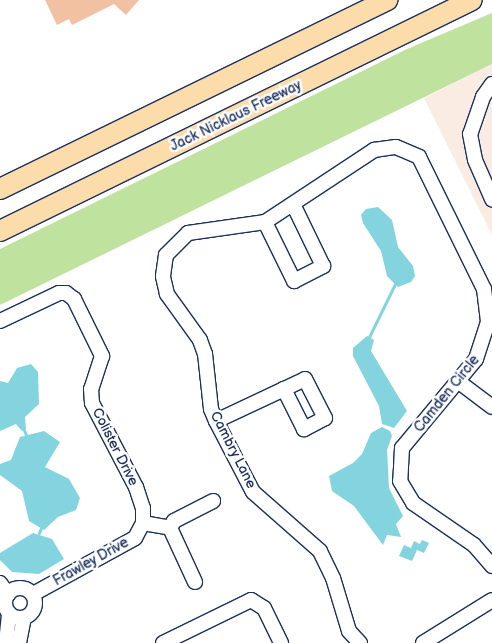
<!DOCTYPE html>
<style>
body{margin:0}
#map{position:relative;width:492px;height:643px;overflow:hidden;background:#fff;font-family:"Balsamiq Sans",sans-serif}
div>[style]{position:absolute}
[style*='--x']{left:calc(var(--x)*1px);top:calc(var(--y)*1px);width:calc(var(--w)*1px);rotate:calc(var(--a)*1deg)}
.built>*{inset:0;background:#fbece3}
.green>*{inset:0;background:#bfe39e}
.water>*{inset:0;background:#84d4df}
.stream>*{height:3px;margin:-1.5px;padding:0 1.5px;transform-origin:1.5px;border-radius:1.5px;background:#84d4df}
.building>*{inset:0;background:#f2c1a3}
.roads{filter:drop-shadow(1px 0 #1b2f5e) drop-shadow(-1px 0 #1b2f5e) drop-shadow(0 1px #1b2f5e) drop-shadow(0 -1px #1b2f5e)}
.minor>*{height:14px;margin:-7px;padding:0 7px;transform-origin:7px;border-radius:7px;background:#fff}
.minor>.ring{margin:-7px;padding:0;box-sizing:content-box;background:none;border:14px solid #fff;border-radius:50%}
.highway>*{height:20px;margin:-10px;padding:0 10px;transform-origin:10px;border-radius:10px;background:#fddcac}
span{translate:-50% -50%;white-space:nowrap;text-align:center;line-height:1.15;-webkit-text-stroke:5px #fff;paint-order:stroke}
.street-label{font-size:14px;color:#1b2f5e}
</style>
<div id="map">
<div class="built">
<div style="clip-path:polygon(492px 64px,492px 235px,424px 98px)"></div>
</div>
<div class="green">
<div style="clip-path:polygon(492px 13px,492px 64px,0 305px,0 249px,407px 49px)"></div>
</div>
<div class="water">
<div style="clip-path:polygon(378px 207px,392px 220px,398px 247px,413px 266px,415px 276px,411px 282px,398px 287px,387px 276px,381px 251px,363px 223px,361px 215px,366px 209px)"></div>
<div style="clip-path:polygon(367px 336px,374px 340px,371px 351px,407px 411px,394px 428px,382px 424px,379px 406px,353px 356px,353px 348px)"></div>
<div style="clip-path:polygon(31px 364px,38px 372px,39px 404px,25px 417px,26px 429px,22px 431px,16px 424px,0 431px,0 381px,8px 383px,17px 368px)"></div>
<div style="clip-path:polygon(382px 427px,390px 431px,392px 436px,387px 450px,389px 488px,403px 516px,396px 524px,401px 537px,387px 535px,383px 545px,354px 506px,332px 491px,329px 476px,353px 463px,362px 454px,371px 433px)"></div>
<div style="clip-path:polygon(44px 431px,60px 442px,45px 467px,69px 479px,80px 498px,76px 510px,58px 517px,44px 530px,29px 521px,22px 491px,0 475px,0 464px,11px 460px,20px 437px)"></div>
<div style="clip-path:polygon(33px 533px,52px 539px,64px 559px,39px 574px,12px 572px,0 560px,0 553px)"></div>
<div style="clip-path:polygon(422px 540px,429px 543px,424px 553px,417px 550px,412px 561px,399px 556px,404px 545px,411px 548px,414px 541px,420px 544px)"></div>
</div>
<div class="stream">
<div style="--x:369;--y:337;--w:59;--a:-63.9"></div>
<div style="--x:24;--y:430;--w:5;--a:68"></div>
<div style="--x:39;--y:533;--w:5;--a:-68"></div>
</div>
<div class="building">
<div style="clip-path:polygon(45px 0,139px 0,126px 15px,114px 4px,72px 25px,69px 19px,57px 25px)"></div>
</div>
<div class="roads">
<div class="minor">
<div style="--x:492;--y:84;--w:16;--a:125"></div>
<div style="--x:483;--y:97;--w:39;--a:109"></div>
<div style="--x:470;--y:134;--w:26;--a:79"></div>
<div style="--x:475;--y:160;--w:43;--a:66.4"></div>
<div style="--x:265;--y:222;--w:66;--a:63.8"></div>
<div style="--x:294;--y:281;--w:33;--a:-27"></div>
<div style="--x:323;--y:266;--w:67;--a:-115.8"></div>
<div style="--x:0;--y:321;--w:65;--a:-25.4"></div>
<div style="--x:59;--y:293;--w:7;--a:0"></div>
<div style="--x:66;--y:293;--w:10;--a:37"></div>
<div style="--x:74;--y:299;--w:64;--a:63.8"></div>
<div style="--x:102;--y:356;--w:35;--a:108"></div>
<div style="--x:91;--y:389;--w:14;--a:86"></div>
<div style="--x:92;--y:403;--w:95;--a:62.4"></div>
<div style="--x:136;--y:487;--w:22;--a:72"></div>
<div style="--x:143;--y:508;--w:15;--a:90"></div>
<div style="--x:143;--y:523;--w:17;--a:118"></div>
<div style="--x:135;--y:538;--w:116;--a:151.2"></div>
<div style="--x:305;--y:379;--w:44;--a:62.9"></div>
<div style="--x:325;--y:418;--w:24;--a:152"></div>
<div style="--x:304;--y:429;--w:45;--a:-116.6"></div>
<div style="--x:284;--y:389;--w:23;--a:-25"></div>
<div style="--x:459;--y:382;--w:41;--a:37.1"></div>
<div style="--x:216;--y:421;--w:75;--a:-25.2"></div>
<div style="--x:143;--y:523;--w:27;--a:10"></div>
<div style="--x:195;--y:582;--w:60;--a:-114.8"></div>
<div style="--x:170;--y:528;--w:8;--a:-60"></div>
<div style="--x:174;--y:521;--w:44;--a:-27.1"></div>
<div style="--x:0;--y:583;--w:14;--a:54"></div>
<div class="ring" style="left:5px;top:588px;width:16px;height:16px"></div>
<div style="--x:6;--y:643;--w:30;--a:-84"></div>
<div style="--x:19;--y:643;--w:25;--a:-79"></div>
<div style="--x:163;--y:643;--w:98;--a:-26"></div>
<div style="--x:251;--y:600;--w:15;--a:32"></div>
<div style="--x:264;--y:608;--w:39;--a:64"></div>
<div style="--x:360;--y:643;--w:16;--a:-133"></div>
<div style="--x:349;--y:631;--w:55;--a:-106.8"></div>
<div style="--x:333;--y:578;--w:30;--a:-116"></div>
<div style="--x:320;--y:551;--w:89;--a:-138.6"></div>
<div style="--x:253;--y:492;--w:80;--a:-117.5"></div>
<div style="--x:216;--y:421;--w:13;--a:-113"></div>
<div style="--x:211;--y:409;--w:55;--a:-96.2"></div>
<div style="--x:205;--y:354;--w:15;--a:-110"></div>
<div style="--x:200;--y:340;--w:57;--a:-125.7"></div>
<div style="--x:167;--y:294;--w:18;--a:-103"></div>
<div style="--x:163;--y:276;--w:21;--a:-82"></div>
<div style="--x:166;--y:255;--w:31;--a:-45"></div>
<div style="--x:188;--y:233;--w:78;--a:-8.1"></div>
<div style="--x:265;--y:222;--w:131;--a:-33.4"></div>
<div style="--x:374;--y:150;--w:22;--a:-8"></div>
<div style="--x:396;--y:147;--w:25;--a:23"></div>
<div style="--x:419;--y:157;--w:147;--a:63.8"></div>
<div style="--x:484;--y:289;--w:33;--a:83"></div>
<div style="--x:488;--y:322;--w:39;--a:108"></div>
<div style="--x:476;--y:359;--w:116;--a:129.7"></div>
<div style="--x:402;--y:448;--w:33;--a:93"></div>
<div style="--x:400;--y:481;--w:26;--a:59"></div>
<div style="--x:413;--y:503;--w:74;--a:34.5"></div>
<div style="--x:474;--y:545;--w:28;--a:49"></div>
<div style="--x:423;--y:643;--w:81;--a:-31.9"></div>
</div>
<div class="highway">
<div style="--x:0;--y:189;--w:431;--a:-26"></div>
<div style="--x:0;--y:231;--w:525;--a:-26.08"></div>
</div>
</div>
<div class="street-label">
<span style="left:236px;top:116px;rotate:-26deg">Jack Nicklaus Freeway</span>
<span style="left:447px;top:394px;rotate:-51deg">Camden Circle</span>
<span style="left:115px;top:447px;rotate:63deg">Colister Drive</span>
<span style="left:233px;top:450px;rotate:63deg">Cambry Lane</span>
<span style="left:91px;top:562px;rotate:-29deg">Frawley Drive</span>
</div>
</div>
